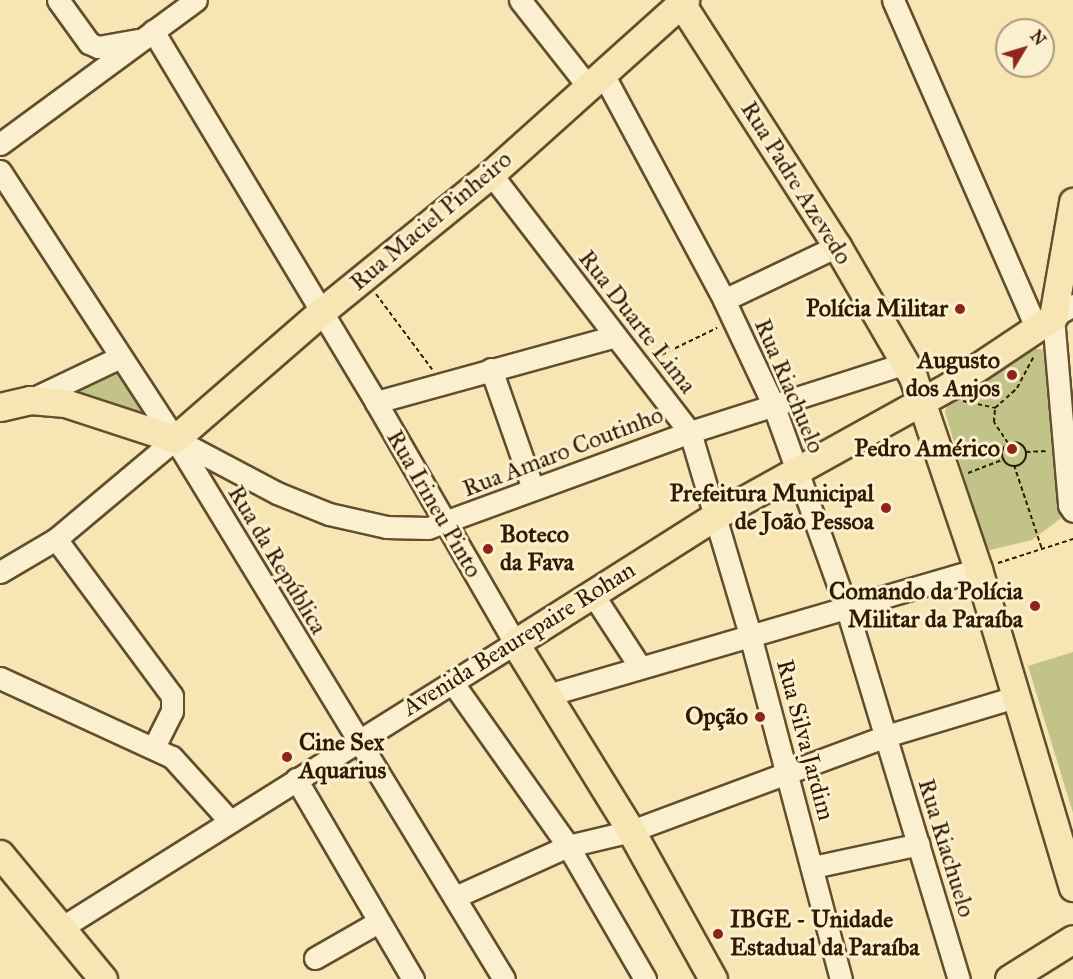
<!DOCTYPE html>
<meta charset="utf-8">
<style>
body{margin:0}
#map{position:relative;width:1073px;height:979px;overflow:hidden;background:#f7e6b4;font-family:"IM FELL Great Primer",serif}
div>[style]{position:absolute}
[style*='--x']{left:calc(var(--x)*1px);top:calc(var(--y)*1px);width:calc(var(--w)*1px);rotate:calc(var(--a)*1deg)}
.green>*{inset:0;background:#c2c389}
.path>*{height:2px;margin-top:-1px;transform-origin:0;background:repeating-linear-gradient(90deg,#301b00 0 4.5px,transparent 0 7.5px)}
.path>.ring{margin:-1px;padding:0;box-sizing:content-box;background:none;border:2px solid #301b00;border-radius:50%}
.roads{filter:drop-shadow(2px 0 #624e2d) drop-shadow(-2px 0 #624e2d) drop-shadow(0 2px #624e2d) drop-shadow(0 -2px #624e2d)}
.minor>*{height:21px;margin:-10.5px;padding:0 10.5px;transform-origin:10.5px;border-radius:10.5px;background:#faefce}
.major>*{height:27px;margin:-13.5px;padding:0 13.5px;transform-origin:13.5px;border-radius:13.5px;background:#f7e6b4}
.dots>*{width:16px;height:16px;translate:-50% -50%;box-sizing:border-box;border:3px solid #faefce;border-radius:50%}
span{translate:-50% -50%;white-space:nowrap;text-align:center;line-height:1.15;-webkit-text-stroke:6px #faefce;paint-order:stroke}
.street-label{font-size:24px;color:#301b00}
.poi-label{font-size:24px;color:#301b00;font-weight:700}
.right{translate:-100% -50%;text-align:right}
.left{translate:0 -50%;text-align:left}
.north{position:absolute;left:995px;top:18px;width:60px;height:60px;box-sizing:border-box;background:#faefce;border:2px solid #a99a7c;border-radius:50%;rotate:52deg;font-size:16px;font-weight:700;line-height:24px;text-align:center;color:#301b00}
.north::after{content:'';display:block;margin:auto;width:21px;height:27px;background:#8f2418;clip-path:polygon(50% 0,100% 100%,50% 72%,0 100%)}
</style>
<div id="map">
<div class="green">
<div style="clip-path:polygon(1031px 348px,1046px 350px,1064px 516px,1032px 540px,986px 551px,945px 412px,948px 402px)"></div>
<div style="clip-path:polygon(112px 365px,140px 401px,140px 412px,136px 415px,68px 395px,66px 385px)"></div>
<div style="clip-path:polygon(1073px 652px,1073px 813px,1028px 666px)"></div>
</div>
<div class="path">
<div style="--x:376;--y:294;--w:94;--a:53.3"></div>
<div style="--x:655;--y:358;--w:69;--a:-25.8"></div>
<div style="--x:963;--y:401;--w:33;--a:12"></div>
<div class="ring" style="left:1002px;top:442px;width:22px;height:22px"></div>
<div style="--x:1008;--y:443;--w:25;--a:-124"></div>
<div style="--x:994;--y:422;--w:14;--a:-86"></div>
<div style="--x:995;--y:408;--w:30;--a:-42"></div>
<div style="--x:1017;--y:388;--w:36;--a:-62"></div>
<div style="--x:1026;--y:452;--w:21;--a:-3"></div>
<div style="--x:1014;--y:465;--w:89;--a:71.6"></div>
<div style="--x:968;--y:473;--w:39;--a:-21"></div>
<div style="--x:998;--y:563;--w:79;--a:-17.7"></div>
</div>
<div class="roads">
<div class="minor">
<div style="--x:58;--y:0;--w:53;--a:54.2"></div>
<div style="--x:89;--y:43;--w:10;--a:24"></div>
<div style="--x:98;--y:47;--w:40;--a:-10"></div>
<div style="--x:520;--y:0;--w:108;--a:51.8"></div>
<div style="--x:893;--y:0;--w:357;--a:66.4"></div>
<div style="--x:602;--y:72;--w:259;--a:61.8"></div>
<div style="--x:724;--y:300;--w:115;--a:64.8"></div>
<div style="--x:773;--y:404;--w:218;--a:70.2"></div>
<div style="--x:847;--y:609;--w:387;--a:73.2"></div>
<div style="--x:0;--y:144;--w:243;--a:-36.3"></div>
<div style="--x:0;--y:171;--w:320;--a:56.9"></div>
<div style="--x:175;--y:439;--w:632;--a:58.65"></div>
<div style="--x:491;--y:174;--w:326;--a:52.4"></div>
<div style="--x:690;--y:432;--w:212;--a:73.5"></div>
<div style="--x:750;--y:635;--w:356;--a:75.2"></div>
<div style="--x:724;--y:300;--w:125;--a:-25.5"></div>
<div style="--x:1073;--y:305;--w:23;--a:149"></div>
<div style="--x:1053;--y:317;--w:189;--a:85.1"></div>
<div style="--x:1069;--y:505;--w:7;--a:56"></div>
<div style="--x:491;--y:369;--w:127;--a:70.7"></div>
<div style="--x:30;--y:400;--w:100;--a:-25.5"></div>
<div style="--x:376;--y:402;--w:248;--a:-15.4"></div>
<div style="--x:56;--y:539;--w:195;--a:53.5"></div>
<div style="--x:172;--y:696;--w:15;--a:90"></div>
<div style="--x:172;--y:711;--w:40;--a:116.6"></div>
<div style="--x:0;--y:572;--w:65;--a:-30.5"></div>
<div style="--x:56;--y:539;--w:155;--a:-40"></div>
<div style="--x:175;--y:439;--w:115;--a:27.9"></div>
<div style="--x:277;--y:493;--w:56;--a:22"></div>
<div style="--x:329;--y:514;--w:58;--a:12.8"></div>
<div style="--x:386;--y:527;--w:42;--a:1.4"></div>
<div style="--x:428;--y:528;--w:279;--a:-20.1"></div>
<div style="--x:690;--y:432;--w:227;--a:-17.7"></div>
<div style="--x:592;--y:593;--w:88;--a:57"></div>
<div style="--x:0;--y:678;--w:189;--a:24.7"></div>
<div style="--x:172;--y:757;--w:85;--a:47.9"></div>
<div style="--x:452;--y:682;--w:201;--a:54.7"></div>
<div style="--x:568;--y:846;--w:154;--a:59.9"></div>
<div style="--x:548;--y:695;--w:448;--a:-16.3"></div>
<div style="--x:296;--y:779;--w:232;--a:59.7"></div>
<div style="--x:813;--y:867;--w:108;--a:-12.2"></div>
<div style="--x:455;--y:897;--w:124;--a:-24.3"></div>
<div style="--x:568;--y:846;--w:65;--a:-13.4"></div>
<div style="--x:631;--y:831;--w:272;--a:-20.4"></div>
<div style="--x:886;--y:736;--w:135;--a:-16.8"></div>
<div style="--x:61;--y:928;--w:536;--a:-32.12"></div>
<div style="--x:515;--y:643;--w:278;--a:-120"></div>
<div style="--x:376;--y:402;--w:433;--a:-121"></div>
<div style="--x:315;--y:958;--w:73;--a:-29.7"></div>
</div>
<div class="major">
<div style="--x:679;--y:0;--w:292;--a:57.3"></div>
<div style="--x:837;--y:246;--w:151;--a:59.9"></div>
<div style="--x:913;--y:377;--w:203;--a:71.3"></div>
<div style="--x:978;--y:569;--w:332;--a:73.4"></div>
<div style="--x:0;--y:407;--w:31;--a:-13"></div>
<div style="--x:30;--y:400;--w:35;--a:5"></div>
<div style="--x:65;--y:403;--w:116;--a:18.1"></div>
<div style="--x:175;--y:439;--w:194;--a:-41"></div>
<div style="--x:321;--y:312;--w:219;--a:-39.1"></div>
<div style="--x:491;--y:174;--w:261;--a:-41.9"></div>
<div style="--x:0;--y:854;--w:162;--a:50.5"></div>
<div style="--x:713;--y:979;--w:169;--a:-119"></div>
<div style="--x:631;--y:831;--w:221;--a:-121.7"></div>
<div style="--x:515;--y:643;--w:237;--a:-32.4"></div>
<div style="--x:715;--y:516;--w:270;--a:-29"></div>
<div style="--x:951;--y:385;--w:123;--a:-33.7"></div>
<div style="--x:1053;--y:317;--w:117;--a:-80.1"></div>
<div style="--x:1009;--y:979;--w:75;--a:-32"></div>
</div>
</div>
<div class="dots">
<div style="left:960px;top:309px;background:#8f2418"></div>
<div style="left:1012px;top:375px;background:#8f2418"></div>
<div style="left:1012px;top:449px;background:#8f2418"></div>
<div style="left:886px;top:508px;background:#8f2418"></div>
<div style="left:488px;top:549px;background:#8f2418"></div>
<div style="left:1035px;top:606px;background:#8f2418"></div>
<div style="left:760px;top:717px;background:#8f2418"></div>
<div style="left:287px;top:757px;background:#8f2418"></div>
<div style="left:718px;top:934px;background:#8f2418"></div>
</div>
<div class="street-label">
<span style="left:796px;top:183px;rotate:58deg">Rua Padre Azevedo</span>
<span style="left:431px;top:221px;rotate:-40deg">Rua Maciel Pinheiro</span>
<span style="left:637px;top:322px;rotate:52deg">Rua Duarte Lima</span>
<span style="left:789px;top:386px;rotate:67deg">Rua Riachuelo</span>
<span style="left:563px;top:452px;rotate:-21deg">Rua Amaro Coutinho</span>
<span style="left:434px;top:504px;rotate:60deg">Rua Irineu Pinto</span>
<span style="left:277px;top:560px;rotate:59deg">Rua da República</span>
<span style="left:519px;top:639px;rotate:-32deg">Avenida Beaurepaire Rohan</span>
<span style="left:805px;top:740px;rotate:75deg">Rua Silva Jardim</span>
<span style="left:946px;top:848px;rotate:73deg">Rua Riachuelo</span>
</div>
<div class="poi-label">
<span class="right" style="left:948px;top:309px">Polícia Militar</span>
<span class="right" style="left:1000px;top:375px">Augusto<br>dos Anjos</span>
<span class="right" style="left:1000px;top:449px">Pedro Américo</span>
<span class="right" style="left:874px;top:508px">Prefeitura Municipal<br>de João Pessoa</span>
<span class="left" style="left:500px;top:549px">Boteco<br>da Fava</span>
<span class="right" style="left:1023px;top:606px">Comando da Polícia<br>Militar da Paraíba</span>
<span class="right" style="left:748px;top:717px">Opção</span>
<span class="left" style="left:299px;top:757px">Cine Sex<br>Aquarius</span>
<span class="left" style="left:730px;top:934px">IBGE - Unidade<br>Estadual da Paraíba</span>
</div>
<div class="north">N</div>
</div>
